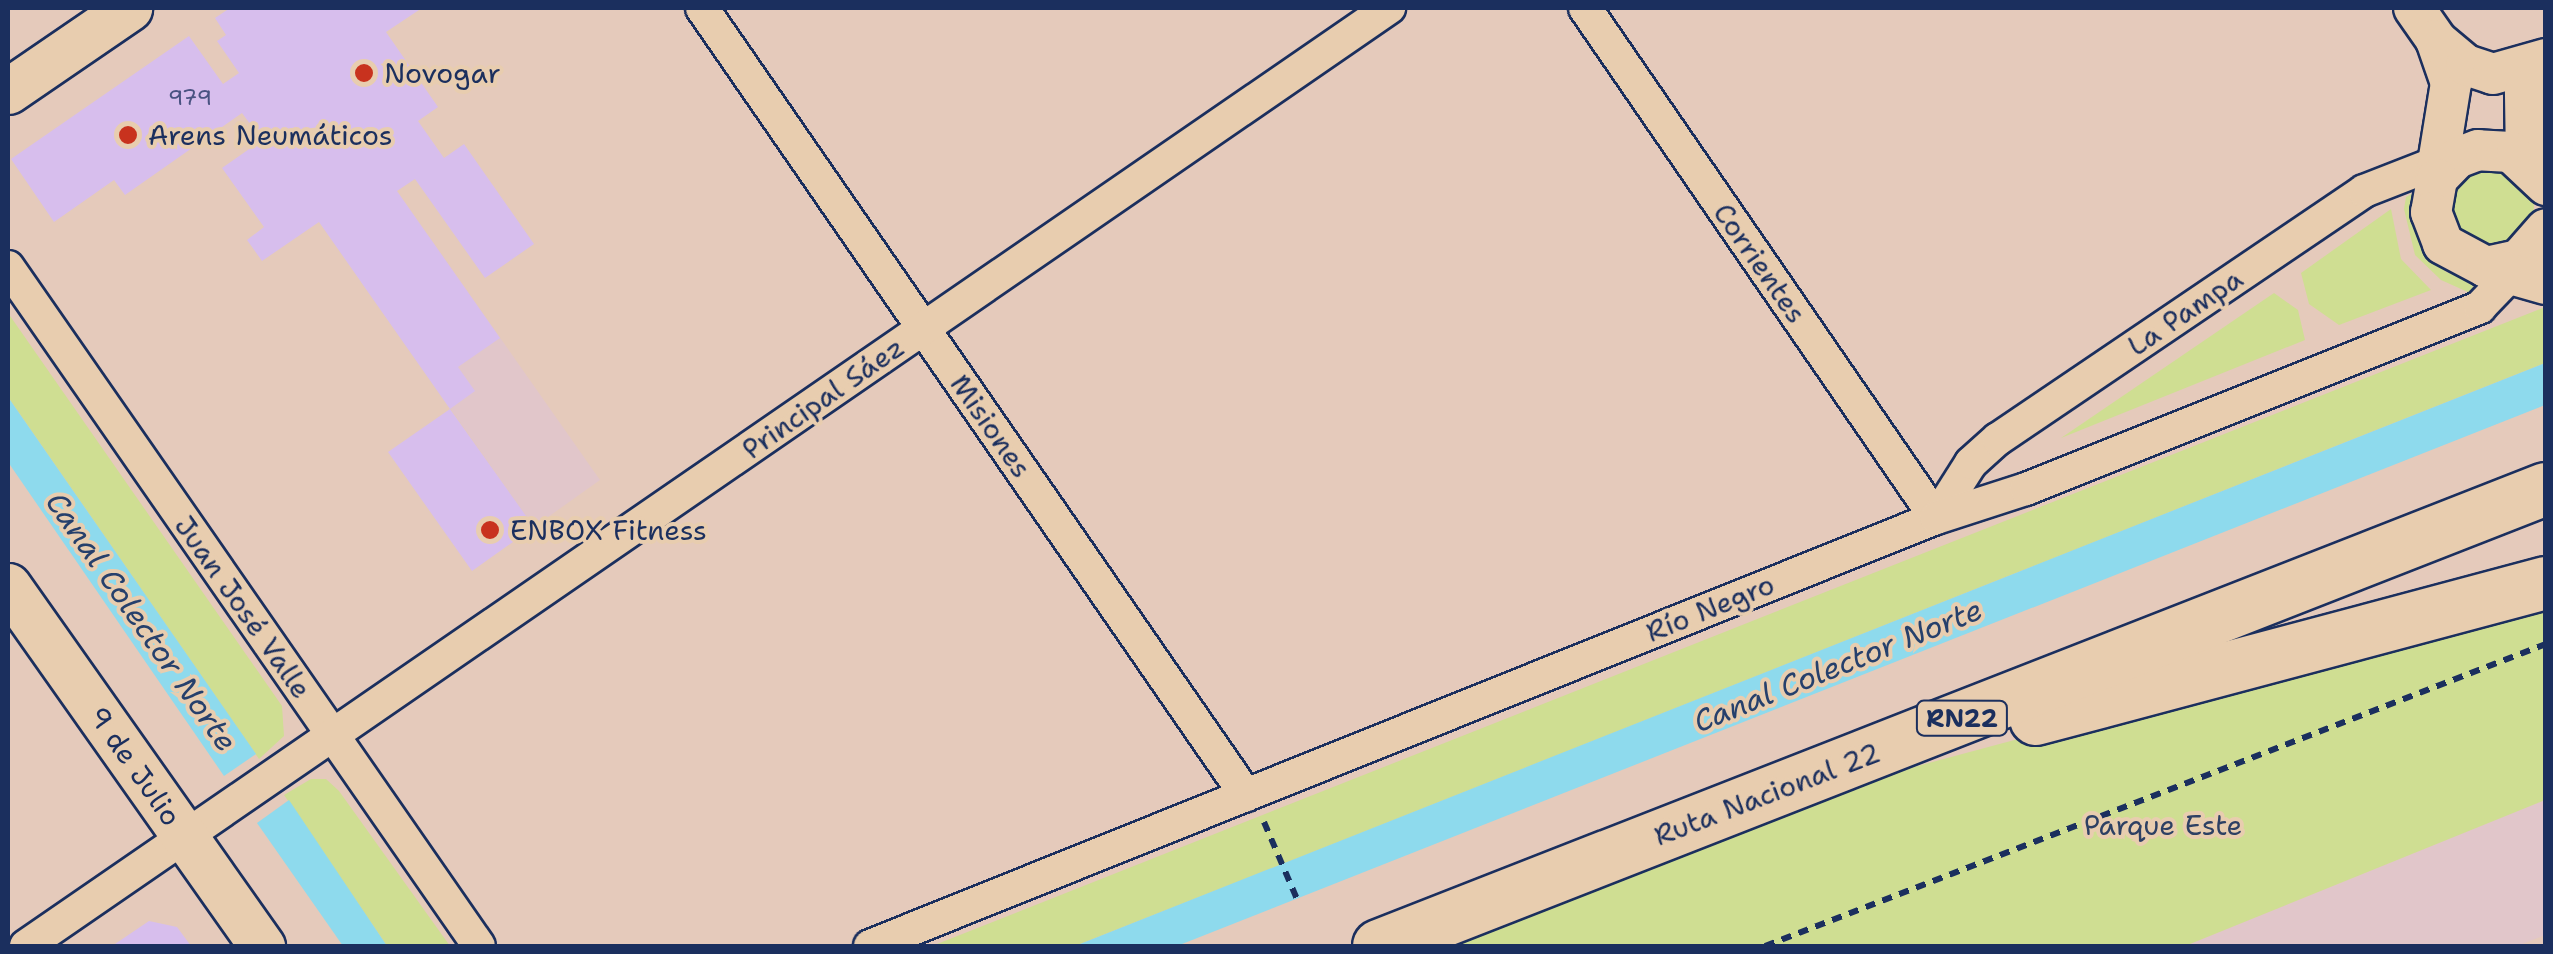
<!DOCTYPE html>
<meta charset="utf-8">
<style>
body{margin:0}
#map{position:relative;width:2553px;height:954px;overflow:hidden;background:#e5cabb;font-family:"Shantell Sans",sans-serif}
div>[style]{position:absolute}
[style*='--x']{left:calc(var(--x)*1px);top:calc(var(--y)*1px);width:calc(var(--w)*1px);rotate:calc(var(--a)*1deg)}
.built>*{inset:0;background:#e1c6ca}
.green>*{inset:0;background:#cfde92}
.round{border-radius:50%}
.water>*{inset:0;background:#8edaed}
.building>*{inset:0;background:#d7beed}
.path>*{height:6px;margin-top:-3px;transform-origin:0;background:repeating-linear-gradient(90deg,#1b2f5e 0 10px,transparent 0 18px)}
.roads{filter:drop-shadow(2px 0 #1b2f5e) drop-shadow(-2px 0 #1b2f5e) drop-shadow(0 2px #1b2f5e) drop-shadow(0 -2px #1b2f5e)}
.minor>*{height:32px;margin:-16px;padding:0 16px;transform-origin:16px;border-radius:16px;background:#e8cdaf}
.tertiary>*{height:40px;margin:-20px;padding:0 20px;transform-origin:20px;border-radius:20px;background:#e8cdaf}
.secondary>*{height:45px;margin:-22.5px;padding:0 22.5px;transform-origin:22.5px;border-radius:22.5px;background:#e8cdaf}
.trunk>*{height:52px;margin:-26px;padding:0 26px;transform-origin:26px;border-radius:26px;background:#e8cdaf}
.dots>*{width:28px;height:28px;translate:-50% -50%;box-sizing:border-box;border:5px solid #e8cdaf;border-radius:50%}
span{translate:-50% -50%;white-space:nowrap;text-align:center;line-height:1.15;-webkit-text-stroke:8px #e8cdaf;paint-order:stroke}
.number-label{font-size:22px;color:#4a5382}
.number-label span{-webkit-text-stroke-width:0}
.shield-label span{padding:2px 8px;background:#e8cdaf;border:2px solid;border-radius:8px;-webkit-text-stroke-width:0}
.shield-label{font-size:25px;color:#1b2f5e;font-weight:700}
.poi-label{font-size:28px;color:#1b2f5e}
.left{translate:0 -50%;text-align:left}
.street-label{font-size:28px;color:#1b2f5e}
.park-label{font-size:28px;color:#2d4063}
.water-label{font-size:30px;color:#26406c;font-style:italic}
.frame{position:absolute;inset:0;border:10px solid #1b2f5e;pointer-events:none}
</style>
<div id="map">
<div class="built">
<div style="clip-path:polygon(428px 235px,600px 480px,534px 527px,361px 282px)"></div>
<div style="clip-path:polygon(2545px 800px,2545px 935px,2517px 946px,2185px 946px)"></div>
</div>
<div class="green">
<div class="round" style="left:2448px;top:164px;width:86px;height:86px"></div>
<div style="clip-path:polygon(2420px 189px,2415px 224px,2421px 247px,2446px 272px,2475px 282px,2470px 293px,2441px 280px,2415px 255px,2404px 209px,2406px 197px)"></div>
<div style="clip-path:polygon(2391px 209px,2401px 259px,2431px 290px,2339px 325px,2309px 304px,2301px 273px)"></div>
<div style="clip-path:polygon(2274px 293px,2298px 310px,2305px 340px,2061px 438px)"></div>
<div style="clip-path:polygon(2545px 307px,2545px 363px,1298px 858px,1075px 946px,932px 946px)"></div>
<div style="clip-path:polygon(8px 313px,282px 706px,284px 736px,259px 759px,8px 397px)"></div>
<div style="clip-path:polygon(2545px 597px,2545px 800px,2185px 946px,1453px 946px,1899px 771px)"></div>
<div style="clip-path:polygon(311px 779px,326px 779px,339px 791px,450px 946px,387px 946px,284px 795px)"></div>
</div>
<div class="water">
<div style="clip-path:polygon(2545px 363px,2545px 405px,1177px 946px,1075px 946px)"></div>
<div style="clip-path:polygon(8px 397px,256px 754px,224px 776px,8px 462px)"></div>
<div style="clip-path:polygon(289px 800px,387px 946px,343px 946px,257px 823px)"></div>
</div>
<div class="building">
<div style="clip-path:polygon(230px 8px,422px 8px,386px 32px,438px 107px,418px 121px,444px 158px,464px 144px,534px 244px,485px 278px,415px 179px,397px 191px,500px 338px,458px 367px,475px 391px,450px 409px,319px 222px,262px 261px,247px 240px,264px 227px,222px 168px,262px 140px,242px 113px,125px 195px,114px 180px,54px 222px,11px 159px,189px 36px,223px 84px,239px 73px,217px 41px,226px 35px,215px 18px)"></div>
<div style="clip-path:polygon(450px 409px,534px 527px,472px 571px,388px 452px)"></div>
<div style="clip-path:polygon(149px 921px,177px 927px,191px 946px,112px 946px)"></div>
</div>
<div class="path">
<div style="--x:1264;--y:822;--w:84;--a:66.8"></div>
<div style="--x:1765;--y:946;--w:837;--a:-21.14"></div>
</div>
<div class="roads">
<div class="minor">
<div style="--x:702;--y:8;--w:957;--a:55.35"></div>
<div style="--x:1585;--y:8;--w:619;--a:55.46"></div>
<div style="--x:8;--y:267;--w:826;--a:55.25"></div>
<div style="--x:1936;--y:518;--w:65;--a:-57.5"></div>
<div style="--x:1971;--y:463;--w:36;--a:-42"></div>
<div style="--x:1998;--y:439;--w:442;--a:-34.1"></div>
<div style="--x:2364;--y:191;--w:102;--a:-21.3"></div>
<div style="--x:26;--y:946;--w:1655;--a:-34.54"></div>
<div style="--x:870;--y:946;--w:1149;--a:-21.88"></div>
<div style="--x:1936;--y:518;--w:95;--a:-17.9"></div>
<div style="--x:2026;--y:489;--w:489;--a:-21.8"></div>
<div style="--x:2480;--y:307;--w:68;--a:-46.2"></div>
</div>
<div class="tertiary">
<div style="--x:2414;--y:8;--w:39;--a:55"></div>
<div style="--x:2436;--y:40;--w:46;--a:70.8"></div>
<div style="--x:2451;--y:83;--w:100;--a:99.2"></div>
<div style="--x:2436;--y:40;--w:39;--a:40"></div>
<div style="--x:2466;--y:65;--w:28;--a:18"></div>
<div style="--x:2493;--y:74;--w:55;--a:-15.8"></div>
<div style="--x:2526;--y:159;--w:67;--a:-90.9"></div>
<div style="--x:2525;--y:92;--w:37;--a:-56"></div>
<div style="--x:2546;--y:185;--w:48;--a:-136.7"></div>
<div style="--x:2511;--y:152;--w:33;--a:-177"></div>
<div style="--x:2478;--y:150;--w:22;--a:159"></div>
<div style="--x:2457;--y:158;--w:29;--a:134"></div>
<div style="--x:2437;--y:179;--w:34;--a:100"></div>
<div style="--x:2431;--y:212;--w:34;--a:69"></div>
<div style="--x:2443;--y:244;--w:49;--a:28.1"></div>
<div style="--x:2486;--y:267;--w:34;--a:-12"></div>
<div style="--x:2519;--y:260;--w:41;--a:-48.9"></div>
<div style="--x:2486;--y:267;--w:62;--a:15.8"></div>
</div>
<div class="secondary">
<div style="--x:8;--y:91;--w:147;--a:-34.4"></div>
<div style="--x:8;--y:586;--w:441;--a:54.8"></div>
</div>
<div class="trunk">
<div style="--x:2036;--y:719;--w:528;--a:-14.93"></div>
<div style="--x:1379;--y:946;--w:1253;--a:-21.39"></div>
</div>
</div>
<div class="dots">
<div style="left:364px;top:73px;background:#c8321e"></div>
<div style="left:128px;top:135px;background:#c8321e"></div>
<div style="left:490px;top:530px;background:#c8321e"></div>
</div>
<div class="number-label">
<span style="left:190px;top:98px">979</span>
</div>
<div class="shield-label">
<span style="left:1962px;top:718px">RN22</span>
</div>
<div class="poi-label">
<span class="left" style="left:384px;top:73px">Novogar</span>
<span class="left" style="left:148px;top:135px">Arens Neumáticos</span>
<span class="left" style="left:510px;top:530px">ENBOX Fitness</span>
</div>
<div class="street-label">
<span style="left:1760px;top:263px;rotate:55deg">Corrientes</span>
<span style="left:2185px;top:312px;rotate:-34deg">La Pampa</span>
<span style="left:823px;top:398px;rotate:-35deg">Principal Sáez</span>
<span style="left:991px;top:426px;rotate:55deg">Misiones</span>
<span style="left:243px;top:607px;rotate:55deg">Juan José Valle</span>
<span style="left:1710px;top:608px;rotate:-22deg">Río Negro</span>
<span style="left:135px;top:766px;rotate:55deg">9 de Julio</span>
<span style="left:1767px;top:794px;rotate:-21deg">Ruta Nacional 22</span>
</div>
<div class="park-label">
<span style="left:2163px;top:825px">Parque Este</span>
</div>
<div class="water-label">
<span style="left:141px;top:622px;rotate:55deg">Canal Colector Norte</span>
<span style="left:1838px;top:666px;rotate:-22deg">Canal Colector Norte</span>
</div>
<div class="frame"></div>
</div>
